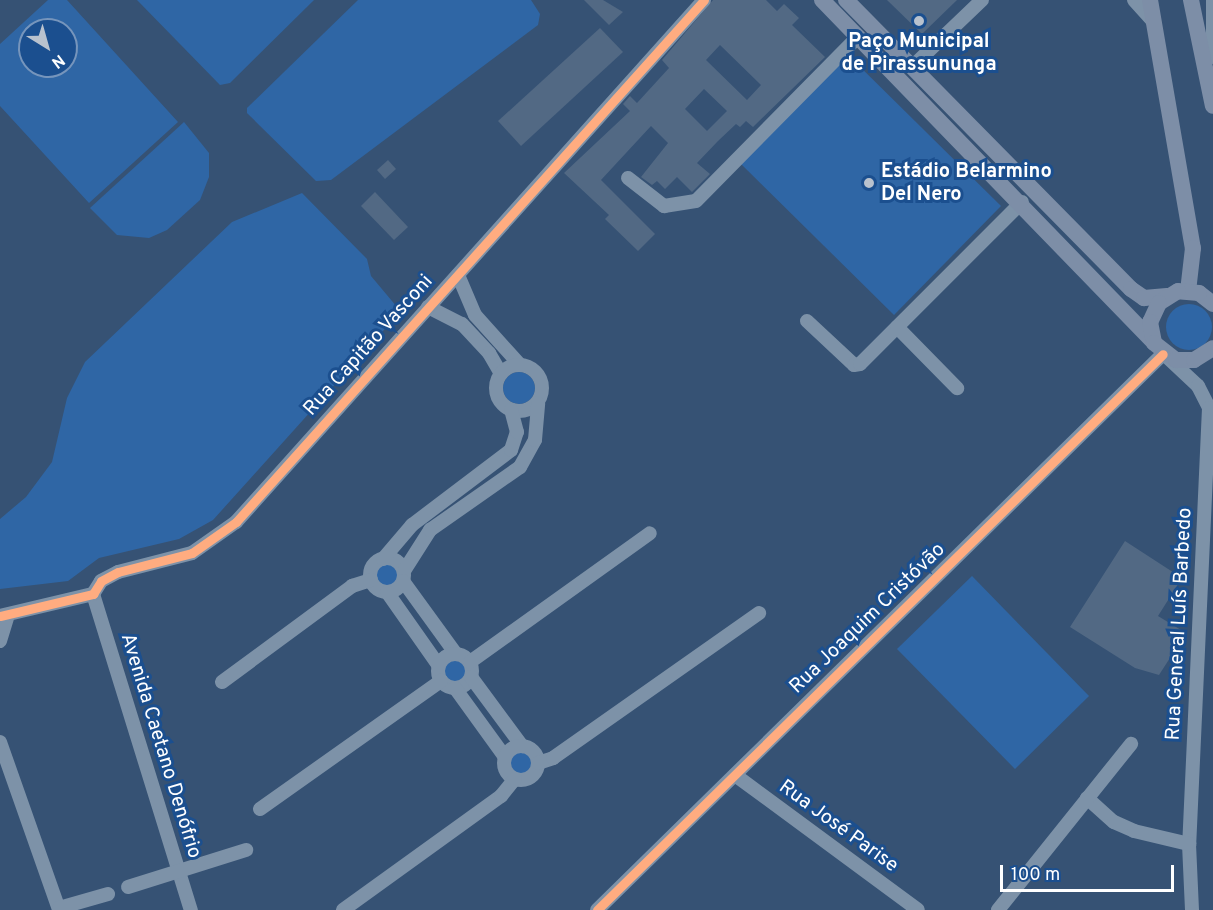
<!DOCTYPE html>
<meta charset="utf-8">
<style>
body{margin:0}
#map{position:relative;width:1213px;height:910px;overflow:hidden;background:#365274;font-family:Overpass,sans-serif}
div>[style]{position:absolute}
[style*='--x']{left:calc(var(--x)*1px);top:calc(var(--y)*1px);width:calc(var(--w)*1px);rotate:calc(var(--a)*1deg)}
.green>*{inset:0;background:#2f66a5}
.round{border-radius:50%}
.building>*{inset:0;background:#526984}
.minor>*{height:14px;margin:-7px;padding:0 7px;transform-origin:7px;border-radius:7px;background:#7d92a8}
.minor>.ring{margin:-7px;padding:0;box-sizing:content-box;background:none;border:14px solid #7d92a8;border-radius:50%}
.major>*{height:16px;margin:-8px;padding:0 8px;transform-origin:8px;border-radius:8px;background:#7d8ea7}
.cycleway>*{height:9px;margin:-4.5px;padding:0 4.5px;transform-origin:4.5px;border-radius:4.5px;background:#ffac80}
.dots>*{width:16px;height:16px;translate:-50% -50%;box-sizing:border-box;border:3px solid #1b4f8f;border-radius:50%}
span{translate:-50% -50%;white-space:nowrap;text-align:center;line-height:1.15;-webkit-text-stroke:6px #1b4f8f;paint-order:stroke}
.poi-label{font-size:20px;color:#fff;font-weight:700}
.left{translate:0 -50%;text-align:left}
.street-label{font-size:20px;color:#fff}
.north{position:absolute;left:18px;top:18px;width:60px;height:60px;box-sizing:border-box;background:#1b4f8f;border:2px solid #7695bc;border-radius:50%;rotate:143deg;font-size:16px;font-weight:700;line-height:24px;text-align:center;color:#fff}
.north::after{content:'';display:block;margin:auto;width:21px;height:27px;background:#b9c2ce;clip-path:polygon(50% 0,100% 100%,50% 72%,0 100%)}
.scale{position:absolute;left:1000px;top:865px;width:174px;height:27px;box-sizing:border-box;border:3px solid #fff;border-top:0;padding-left:8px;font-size:18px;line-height:21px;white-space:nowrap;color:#fff;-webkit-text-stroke:4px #1b4f8f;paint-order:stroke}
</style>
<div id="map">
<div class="green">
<div style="clip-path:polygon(evenodd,48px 0,67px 0,178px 122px,89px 203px,0 106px,0 44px,48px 0,30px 30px,66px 30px,66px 66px,30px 66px,30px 30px)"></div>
<div style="clip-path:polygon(137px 0,314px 0,230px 83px,220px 85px)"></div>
<div style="clip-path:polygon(358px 0,531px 0,540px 14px,538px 25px,331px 180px,316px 181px,247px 113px,247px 108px)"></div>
<div style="clip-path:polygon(844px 51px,1001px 206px,894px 315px,737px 160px)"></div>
<div style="clip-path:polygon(184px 122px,209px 153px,209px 177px,200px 200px,167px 230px,149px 238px,117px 235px,90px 208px)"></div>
<div style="clip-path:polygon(302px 193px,367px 259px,371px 276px,397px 307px,392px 321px,213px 520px,179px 539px,99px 558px,68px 581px,0 589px,0 519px,26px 497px,52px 462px,67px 398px,85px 362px,232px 222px)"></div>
<div class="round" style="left:1166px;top:304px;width:46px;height:46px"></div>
<div class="round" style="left:503px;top:372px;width:32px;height:32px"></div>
<div class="round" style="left:376px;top:564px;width:22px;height:22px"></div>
<div style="clip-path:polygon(972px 576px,1089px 696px,1015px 769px,897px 649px)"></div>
<div class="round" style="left:444px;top:660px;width:22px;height:22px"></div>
<div class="round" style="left:510px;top:752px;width:22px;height:22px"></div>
</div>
<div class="building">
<div style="clip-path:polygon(584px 0,603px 0,623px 12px,609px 25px)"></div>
<div style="clip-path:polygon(evenodd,713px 0,766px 0,777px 11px,784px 4px,799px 18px,792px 25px,825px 57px,753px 127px,746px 121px,740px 127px,736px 124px,718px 141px,697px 163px,710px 174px,692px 192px,677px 177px,665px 189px,657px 181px,652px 185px,641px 177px,668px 143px,651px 126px,601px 180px,655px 234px,638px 251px,605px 219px,609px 215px,564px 173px,630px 111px,623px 104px,630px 96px,637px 103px,669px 68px,662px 60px,713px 0,720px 45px,761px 85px,747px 100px,706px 60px,720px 45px,713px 0,704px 89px,727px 111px,707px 131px,685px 109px,704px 89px)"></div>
<div style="clip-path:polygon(887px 0,957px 0,922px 34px)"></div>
<div style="clip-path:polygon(600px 28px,623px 52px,521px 146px,498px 121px)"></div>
<div style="clip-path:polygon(388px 160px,396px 169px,385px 179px,377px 170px)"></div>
<div style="clip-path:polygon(375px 192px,408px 227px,394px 240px,361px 206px)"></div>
<div style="clip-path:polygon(1125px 541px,1182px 578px,1158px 616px,1186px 633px,1159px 675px,1135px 668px,1070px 627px)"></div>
</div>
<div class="minor">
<div style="--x:1134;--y:0;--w:28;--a:48"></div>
<div style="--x:1213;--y:1;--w:56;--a:90"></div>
<div style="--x:914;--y:65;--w:94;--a:-43.7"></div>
<div style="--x:628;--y:178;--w:46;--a:37.9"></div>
<div style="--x:664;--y:206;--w:32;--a:-9"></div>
<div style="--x:696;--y:201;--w:231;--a:-45.4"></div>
<div style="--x:458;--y:275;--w:43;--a:67"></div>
<div style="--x:475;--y:315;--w:67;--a:48"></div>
<div style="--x:428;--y:307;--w:38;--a:27"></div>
<div style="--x:462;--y:324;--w:40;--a:47"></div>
<div style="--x:489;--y:353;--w:24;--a:60"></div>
<div style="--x:807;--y:321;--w:64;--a:43.1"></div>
<div style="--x:854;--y:365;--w:6;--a:-9"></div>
<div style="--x:860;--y:364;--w:229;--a:-45"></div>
<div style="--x:897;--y:327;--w:86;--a:45.5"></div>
<div style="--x:1167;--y:357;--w:42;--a:43.1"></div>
<div style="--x:1198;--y:386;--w:25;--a:63"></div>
<div style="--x:1209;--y:408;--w:436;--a:92.6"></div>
<div style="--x:1189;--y:844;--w:66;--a:87.4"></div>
<div class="ring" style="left:496px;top:365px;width:32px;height:32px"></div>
<div class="ring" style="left:370px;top:558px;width:20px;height:20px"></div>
<div style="--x:383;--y:559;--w:45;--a:-49.5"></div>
<div style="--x:412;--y:525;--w:124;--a:-37.1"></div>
<div style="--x:511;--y:450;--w:19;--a:-72"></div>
<div style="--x:517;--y:432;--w:23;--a:-105"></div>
<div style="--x:404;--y:571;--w:49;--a:-57.6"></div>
<div style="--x:430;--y:530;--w:110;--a:-35"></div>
<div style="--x:520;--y:467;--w:31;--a:-61"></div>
<div style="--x:535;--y:440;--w:37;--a:-85"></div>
<div style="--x:403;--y:581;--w:90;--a:54"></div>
<div style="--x:387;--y:592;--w:90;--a:54.9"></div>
<div style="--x:93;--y:594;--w:331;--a:72.8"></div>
<div style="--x:0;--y:616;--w:96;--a:-13.3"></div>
<div style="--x:93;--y:594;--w:15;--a:-58"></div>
<div style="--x:101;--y:581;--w:19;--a:-28"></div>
<div style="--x:118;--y:572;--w:76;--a:-14.4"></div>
<div style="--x:192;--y:553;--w:54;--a:-35.2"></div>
<div style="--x:236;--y:522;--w:701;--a:-48.12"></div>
<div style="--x:0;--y:641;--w:27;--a:-73"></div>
<div class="ring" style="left:438px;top:654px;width:20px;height:20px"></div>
<div style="--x:470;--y:662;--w:221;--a:-35.6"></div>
<div style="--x:471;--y:677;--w:86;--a:53.5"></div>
<div style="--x:222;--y:682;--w:162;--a:-36.4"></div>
<div style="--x:352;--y:586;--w:20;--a:-18"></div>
<div style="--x:455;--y:688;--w:85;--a:54.1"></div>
<div style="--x:0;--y:742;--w:178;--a:70.6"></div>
<div class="ring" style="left:504px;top:746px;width:20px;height:20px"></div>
<div style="--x:538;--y:763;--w:16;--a:-18"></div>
<div style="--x:553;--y:758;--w:252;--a:-35.1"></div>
<div style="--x:735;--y:775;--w:227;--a:36.4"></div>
<div style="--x:1087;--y:798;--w:36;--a:42"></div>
<div style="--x:1114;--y:822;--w:22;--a:24"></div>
<div style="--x:1134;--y:831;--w:57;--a:13.3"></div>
<div style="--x:260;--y:809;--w:222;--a:-35.3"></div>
<div style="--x:128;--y:887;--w:124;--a:-17.4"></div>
<div style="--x:59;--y:908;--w:51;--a:-15.9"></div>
<div style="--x:343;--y:910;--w:195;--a:-35.8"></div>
<div style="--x:501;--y:796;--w:22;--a:-51"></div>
<div style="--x:597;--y:910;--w:793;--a:-44.49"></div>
<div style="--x:998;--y:910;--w:213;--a:-51.3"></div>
</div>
<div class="major">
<div style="--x:822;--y:0;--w:477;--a:45.9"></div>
<div style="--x:846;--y:0;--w:406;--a:45.4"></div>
<div style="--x:1131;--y:289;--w:16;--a:35"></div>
<div style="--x:1144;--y:298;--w:23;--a:-5"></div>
<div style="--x:1150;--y:0;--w:252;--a:80.2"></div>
<div style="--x:1193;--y:248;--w:43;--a:96.6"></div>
<div style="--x:1191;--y:0;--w:108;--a:78.3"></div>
<div style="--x:1213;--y:304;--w:18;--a:-142"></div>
<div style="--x:1199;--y:293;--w:21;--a:-175"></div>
<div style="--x:1178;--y:291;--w:22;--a:148"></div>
<div style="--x:1159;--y:303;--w:21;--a:115"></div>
<div style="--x:1150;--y:322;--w:21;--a:79"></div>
<div style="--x:1154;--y:343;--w:28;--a:38"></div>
<div style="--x:1176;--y:360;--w:18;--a:0"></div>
<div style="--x:1194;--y:360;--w:22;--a:-32"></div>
</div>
<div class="cycleway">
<div style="--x:0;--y:616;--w:96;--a:-13.3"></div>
<div style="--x:93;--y:594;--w:15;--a:-58"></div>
<div style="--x:101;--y:581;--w:19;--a:-28"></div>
<div style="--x:118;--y:572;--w:76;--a:-14.4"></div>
<div style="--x:192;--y:553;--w:54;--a:-35.2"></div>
<div style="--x:236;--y:522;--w:701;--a:-48.12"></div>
<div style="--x:597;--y:910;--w:793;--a:-44.49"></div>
</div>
<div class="dots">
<div style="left:919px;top:21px;background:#b9c2ce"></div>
<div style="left:869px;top:183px;background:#b9c2ce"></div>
</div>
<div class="poi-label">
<span style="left:919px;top:54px">Paço Municipal<br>de Pirassununga</span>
<span class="left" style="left:881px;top:184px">Estádio Belarmino<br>Del Nero</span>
</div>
<div class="street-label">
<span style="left:369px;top:346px;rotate:-48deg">Rua Capitão Vasconi</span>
<span style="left:868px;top:619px;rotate:-44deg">Rua Joaquim Cristóvão</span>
<span style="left:1180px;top:624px;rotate:-87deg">Rua General Luís Barbedo</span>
<span style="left:160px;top:746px;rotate:73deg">Avenida Caetano Denófrio</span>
<span style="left:838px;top:827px;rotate:36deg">Rua José Parise</span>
</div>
<div class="north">N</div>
<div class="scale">100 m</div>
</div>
